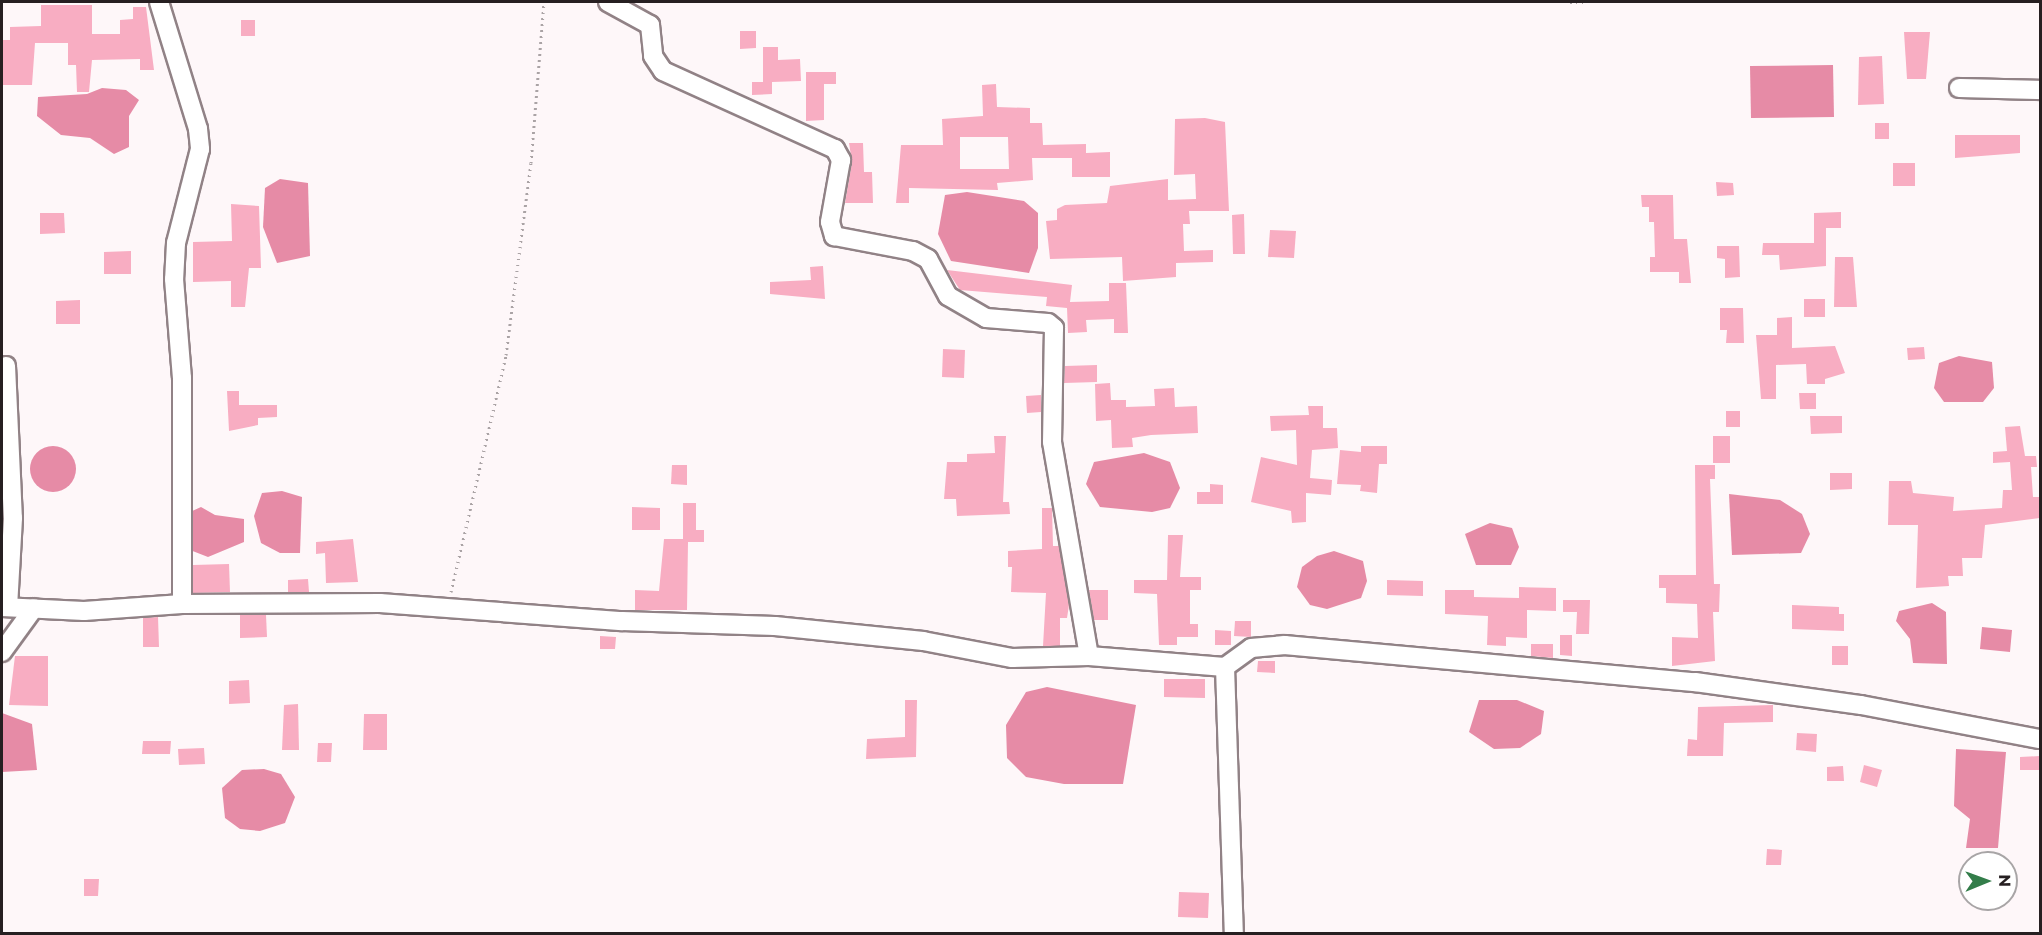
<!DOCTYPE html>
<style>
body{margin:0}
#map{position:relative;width:2042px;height:935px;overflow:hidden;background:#fef7f9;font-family:Montserrat,sans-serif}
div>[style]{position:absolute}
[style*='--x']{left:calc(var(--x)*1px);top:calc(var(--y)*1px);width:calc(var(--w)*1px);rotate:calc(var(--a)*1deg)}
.water>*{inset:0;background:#e68ba6}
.round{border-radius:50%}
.building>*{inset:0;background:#f8adc2}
.path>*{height:3px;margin-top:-1.5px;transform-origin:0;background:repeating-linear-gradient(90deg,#aaa3a5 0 1.5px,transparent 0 6px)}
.roads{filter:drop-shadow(2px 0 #918286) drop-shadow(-2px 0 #918286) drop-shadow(0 2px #918286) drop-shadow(0 -2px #918286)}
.minor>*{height:18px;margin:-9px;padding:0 9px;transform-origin:9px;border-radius:9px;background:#fff}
span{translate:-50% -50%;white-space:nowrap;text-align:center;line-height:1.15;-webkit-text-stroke:6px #fff;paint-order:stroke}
.frame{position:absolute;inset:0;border:3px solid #261f21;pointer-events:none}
.north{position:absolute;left:1958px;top:851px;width:60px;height:60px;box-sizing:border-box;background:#fff;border:2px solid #a8a5a6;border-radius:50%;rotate:89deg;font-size:16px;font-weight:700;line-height:24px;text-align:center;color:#261f21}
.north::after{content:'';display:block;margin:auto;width:21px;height:27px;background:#337d4a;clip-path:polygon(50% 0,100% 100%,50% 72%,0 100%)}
</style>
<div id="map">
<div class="water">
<div style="clip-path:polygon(1833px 65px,1834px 117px,1751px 118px,1750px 66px)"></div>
<div style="clip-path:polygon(102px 88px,126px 90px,139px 100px,129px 116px,129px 147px,114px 154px,90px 138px,61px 135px,37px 116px,38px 97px,87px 94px)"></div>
<div style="clip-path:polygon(280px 179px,308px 183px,310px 256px,277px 263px,263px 227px,265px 188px)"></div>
<div style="clip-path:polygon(967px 192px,1024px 201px,1038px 213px,1038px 248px,1029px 273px,951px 261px,938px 234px,945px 195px)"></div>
<div style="clip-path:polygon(1959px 356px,1992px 362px,1994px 388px,1983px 402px,1944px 402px,1934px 388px,1939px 363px)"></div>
<div class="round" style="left:30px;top:446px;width:46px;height:46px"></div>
<div style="clip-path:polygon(1144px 453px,1170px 462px,1180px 488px,1170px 508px,1152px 512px,1100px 507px,1086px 484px,1094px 462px)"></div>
<div style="clip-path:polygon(282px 491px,302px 497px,300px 553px,280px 553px,261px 543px,254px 516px,262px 493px)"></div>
<div style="clip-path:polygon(1729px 494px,1780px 500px,1802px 514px,1810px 534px,1801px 553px,1732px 555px)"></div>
<div style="clip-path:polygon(201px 507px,215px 515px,244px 519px,244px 542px,208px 557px,190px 550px,190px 512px)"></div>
<div style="clip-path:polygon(1490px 523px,1512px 528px,1519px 547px,1511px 565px,1476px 565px,1465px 534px)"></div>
<div style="clip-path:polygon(1334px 551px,1363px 561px,1367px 581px,1361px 598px,1327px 609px,1310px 605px,1297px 587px,1302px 567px,1317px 556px)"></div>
<div style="clip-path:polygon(1932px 603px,1946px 612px,1947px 664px,1913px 663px,1910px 639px,1896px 621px,1899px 611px)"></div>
<div style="clip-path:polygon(1982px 627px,2012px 630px,2010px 652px,1980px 649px)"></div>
<div style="clip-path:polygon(1047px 687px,1136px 705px,1123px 784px,1064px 784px,1026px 777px,1007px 758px,1006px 725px,1026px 692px)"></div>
<div style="clip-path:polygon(1479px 700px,1517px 700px,1544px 711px,1541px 734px,1520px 748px,1494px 749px,1469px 732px)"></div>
<div style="clip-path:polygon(2px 713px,32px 724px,37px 770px,2px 772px)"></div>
<div style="clip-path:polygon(1956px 749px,2006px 752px,1998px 848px,1966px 848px,1970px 819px,1954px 806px)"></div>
<div style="clip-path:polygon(264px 769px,281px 774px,295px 797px,285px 823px,260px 831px,240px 829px,225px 818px,222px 788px,242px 770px)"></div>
</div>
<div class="building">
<div style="clip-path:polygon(41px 5px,92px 5px,92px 34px,120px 34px,120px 20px,133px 19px,133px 7px,146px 7px,154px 70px,140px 70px,140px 59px,92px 60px,89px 92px,77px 92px,76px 65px,68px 65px,68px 43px,35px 43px,32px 85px,2px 85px,2px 40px,10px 40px,10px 27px,41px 26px)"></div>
<div style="clip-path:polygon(241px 20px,255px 20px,255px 36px,241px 36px)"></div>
<div style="clip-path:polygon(740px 31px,756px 31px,756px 48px,740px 49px)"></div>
<div style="clip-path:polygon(1904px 32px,1930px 32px,1926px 79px,1907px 79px)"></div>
<div style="clip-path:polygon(763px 47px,778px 47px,778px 60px,800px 59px,801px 81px,772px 82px,772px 94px,752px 95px,752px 82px,763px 82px)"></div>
<div style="clip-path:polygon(1882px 56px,1884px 104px,1858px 105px,1859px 57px)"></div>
<div style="clip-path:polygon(806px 72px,836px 72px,836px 84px,824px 84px,824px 120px,806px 121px)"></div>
<div style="clip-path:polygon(evenodd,996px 84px,997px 107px,1030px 108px,1030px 123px,1042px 123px,1043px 145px,1086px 144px,1086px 153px,1110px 152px,1110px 177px,1072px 177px,1072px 158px,1032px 158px,1033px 180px,997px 183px,998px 190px,909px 188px,909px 203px,896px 203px,901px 145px,943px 145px,942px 119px,983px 116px,982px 85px,996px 84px,960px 137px,1008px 137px,1009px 169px,960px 169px,960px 137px)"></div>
<div style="clip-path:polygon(1205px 118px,1225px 122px,1229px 211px,1189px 211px,1190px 224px,1183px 224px,1184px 251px,1213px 250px,1213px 262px,1176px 263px,1176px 277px,1123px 281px,1122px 257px,1050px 259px,1046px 221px,1057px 220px,1057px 209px,1065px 205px,1107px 203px,1110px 186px,1168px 179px,1168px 200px,1196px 199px,1195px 174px,1174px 175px,1175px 119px)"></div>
<div style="clip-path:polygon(1875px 123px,1889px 123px,1889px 139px,1875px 139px)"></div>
<div style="clip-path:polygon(1955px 135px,2020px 135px,2020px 153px,1955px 158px)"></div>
<div style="clip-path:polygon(849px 143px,863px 143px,864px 172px,872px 172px,873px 203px,845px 203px,852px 162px)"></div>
<div style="clip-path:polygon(1893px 163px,1915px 163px,1915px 186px,1893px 186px)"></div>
<div style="clip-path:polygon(1716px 182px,1733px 183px,1734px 195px,1717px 196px)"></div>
<div style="clip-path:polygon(1641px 195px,1673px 195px,1674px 239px,1687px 239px,1691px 283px,1679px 283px,1679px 272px,1650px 272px,1650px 257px,1655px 257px,1654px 222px,1649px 222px,1649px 207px,1642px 207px)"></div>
<div style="clip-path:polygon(231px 204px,259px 206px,261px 268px,249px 268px,245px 307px,231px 307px,231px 281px,193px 282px,193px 242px,232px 241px)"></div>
<div style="clip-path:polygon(1841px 212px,1841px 228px,1826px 228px,1826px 266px,1780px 270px,1779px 255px,1762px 255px,1763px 243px,1814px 243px,1814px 213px)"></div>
<div style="clip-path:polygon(40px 213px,64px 213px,65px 233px,40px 234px)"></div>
<div style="clip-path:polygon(1244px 214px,1245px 254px,1233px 254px,1232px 215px)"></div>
<div style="clip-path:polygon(1270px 230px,1296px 231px,1294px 258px,1268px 257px)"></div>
<div style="clip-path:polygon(1717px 246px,1739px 246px,1740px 277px,1725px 278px,1725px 259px,1717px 258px)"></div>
<div style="clip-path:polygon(131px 251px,131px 274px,104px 274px,104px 252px)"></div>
<div style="clip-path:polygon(1835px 257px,1853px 257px,1857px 307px,1834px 307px)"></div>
<div style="clip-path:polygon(823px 266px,825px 299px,770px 294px,770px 282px,811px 280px,810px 267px)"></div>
<div style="clip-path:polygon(947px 270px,1072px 285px,1070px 302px,1109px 301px,1109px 283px,1126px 283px,1128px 333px,1114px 333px,1114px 319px,1086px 320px,1087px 332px,1068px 333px,1067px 308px,1046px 306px,1047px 297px,960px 290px)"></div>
<div style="clip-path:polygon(1804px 299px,1825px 299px,1825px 317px,1804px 317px)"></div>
<div style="clip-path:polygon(80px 300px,80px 324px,56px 324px,56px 301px)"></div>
<div style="clip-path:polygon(1720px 308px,1743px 308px,1744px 343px,1726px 343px,1727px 330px,1720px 330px)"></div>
<div style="clip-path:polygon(1792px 317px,1792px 348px,1835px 346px,1845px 373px,1825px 379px,1825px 384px,1807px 384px,1806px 364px,1776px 365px,1776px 399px,1761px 399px,1756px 335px,1777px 335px,1777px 318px)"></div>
<div style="clip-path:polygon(1924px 347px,1925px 359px,1908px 360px,1907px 348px)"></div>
<div style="clip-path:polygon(943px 349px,965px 350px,964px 378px,942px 377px)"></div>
<div style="clip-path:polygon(1097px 365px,1097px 382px,1064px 383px,1065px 366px)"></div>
<div style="clip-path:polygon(1110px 383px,1111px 400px,1126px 400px,1126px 407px,1155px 406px,1154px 389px,1174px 388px,1175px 407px,1197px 406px,1198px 433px,1151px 435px,1132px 438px,1133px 447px,1112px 448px,1111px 420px,1096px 421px,1095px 384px)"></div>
<div style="clip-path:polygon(227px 391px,239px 391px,239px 405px,277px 405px,277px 417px,258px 418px,258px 425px,229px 431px)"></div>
<div style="clip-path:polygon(1799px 393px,1816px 393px,1816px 409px,1800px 409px)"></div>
<div style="clip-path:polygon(1041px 395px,1041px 412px,1027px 413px,1026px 396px)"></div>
<div style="clip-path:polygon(1308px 406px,1323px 406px,1323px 428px,1337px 428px,1338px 448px,1312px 450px,1310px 478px,1332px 480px,1331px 495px,1306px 493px,1306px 522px,1292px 523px,1291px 511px,1251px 502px,1261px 457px,1297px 465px,1296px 430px,1271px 431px,1270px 416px,1309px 415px)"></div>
<div style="clip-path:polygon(1726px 411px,1740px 411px,1740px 427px,1726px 427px)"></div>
<div style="clip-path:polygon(1810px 416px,1842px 416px,1842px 433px,1811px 434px)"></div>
<div style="clip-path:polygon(2020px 426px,2025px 456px,2036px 456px,2037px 467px,2031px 467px,2033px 497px,2040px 497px,2040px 518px,1985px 525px,1982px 558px,1962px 558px,1963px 576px,1948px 576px,1949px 586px,1916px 588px,1918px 525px,1888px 525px,1889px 481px,1911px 481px,1913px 493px,1954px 497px,1953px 511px,2002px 508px,2003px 490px,2012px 490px,2010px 462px,1993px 463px,1993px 452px,2007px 451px,2005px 427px)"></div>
<div style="clip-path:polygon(994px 436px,1006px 436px,1003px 502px,1009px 502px,1010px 514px,957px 516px,956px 499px,944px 499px,947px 462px,967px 462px,967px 454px,995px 453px)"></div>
<div style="clip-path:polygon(1713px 436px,1730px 436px,1730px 463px,1713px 463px)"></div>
<div style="clip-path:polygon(1361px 446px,1387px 446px,1387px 464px,1379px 464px,1377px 493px,1360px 491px,1361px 485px,1337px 484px,1340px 450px,1361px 452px)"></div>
<div style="clip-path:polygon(672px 465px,687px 465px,687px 485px,671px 484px)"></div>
<div style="clip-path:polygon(1695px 465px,1715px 465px,1715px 479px,1710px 479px,1714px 584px,1720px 584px,1719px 612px,1713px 612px,1715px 661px,1672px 666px,1672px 637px,1698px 638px,1697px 604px,1666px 603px,1666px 588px,1659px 588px,1659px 575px,1696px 575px)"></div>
<div style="clip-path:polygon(1830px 473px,1852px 473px,1852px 489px,1830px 490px)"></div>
<div style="clip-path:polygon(1210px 484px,1223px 485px,1223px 504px,1197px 504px,1197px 492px,1210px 492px)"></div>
<div style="clip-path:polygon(683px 503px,696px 503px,696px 530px,704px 530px,704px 542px,688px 542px,687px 610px,635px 610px,635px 590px,659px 591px,664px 539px,683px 539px)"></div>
<div style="clip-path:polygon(632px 507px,660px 508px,660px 530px,632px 530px)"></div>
<div style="clip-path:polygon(1042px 508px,1052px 508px,1053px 546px,1059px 546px,1069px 605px,1067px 618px,1060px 618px,1060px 646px,1043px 646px,1046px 593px,1011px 592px,1012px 567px,1008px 567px,1008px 551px,1042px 549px)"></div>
<div style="clip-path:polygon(1168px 535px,1183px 535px,1180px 577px,1201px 577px,1201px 590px,1190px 590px,1190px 624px,1198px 624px,1198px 637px,1177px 637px,1177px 645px,1159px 645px,1157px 594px,1134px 593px,1134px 580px,1167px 580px)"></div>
<div style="clip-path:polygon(353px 539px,358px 582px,326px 583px,325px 553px,316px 554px,316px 542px)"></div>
<div style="clip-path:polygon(229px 564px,230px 592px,193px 593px,193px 565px)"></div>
<div style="clip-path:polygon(308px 579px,309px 592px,288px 592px,288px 580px)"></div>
<div style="clip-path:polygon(1387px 580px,1423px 581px,1423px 596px,1387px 595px)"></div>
<div style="clip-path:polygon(1519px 587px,1556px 588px,1556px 611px,1527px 610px,1527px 638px,1506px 637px,1506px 646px,1487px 645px,1488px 616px,1445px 614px,1445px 590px,1474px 590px,1474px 597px,1519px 598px)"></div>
<div style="clip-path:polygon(1089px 590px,1108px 590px,1108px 620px,1094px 620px)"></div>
<div style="clip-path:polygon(1563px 600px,1590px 600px,1589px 634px,1576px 634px,1577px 612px,1563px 612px)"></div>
<div style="clip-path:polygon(1792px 605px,1839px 607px,1839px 614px,1844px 614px,1844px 631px,1792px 629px)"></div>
<div style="clip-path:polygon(240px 615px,266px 615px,267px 637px,240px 638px)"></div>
<div style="clip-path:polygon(158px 617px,159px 647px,143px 647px,143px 618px)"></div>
<div style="clip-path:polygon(1235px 621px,1251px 621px,1251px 637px,1234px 636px)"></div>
<div style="clip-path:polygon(1215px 630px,1231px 631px,1231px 645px,1215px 645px)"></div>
<div style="clip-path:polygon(1560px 635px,1572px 635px,1572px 656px,1560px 655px)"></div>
<div style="clip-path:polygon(600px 636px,616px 637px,615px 649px,600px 649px)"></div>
<div style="clip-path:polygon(1531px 644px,1553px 644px,1553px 658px,1531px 656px)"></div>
<div style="clip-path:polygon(1832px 646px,1848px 646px,1848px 665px,1832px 665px)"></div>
<div style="clip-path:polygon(15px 656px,48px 656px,48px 706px,9px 705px)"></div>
<div style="clip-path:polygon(1258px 661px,1275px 661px,1275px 673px,1257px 672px)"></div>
<div style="clip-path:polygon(1164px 679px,1205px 679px,1205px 698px,1164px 697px)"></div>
<div style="clip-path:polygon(249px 680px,250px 703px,229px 704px,229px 681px)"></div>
<div style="clip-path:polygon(905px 700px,917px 700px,916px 757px,866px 759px,867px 739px,905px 737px)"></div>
<div style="clip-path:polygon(298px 704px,299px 750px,282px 750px,284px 705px)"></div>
<div style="clip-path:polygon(1773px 705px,1773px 722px,1724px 723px,1723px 756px,1687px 756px,1688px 739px,1697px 740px,1698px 707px)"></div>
<div style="clip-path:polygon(364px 714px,387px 714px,387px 750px,363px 750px)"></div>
<div style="clip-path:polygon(1797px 733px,1817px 734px,1816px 752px,1796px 750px)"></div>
<div style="clip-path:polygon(143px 741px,171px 741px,170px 754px,142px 754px)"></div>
<div style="clip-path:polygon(318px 743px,332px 743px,331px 762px,317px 762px)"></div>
<div style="clip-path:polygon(204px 748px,205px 764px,179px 765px,178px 749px)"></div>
<div style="clip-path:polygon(2040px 756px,2040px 770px,2020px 770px,2020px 757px)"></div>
<div style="clip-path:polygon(1864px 765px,1882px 770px,1877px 787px,1860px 782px)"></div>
<div style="clip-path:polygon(1843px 766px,1844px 781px,1827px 781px,1827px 767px)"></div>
<div style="clip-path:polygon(1767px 849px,1782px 850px,1781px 865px,1766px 865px)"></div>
<div style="clip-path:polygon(84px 879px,99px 879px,98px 896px,84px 896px)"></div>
<div style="clip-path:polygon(1179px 892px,1209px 893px,1208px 918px,1178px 917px)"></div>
</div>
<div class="path">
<div style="--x:1570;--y:2;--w:17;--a:0"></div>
<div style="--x:451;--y:592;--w:243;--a:-76.9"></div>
<div style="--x:506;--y:355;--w:194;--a:-82.6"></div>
<div style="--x:531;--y:163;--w:162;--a:-85.4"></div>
</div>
<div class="roads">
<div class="minor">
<div style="--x:159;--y:2;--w:133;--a:72.9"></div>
<div style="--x:198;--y:129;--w:20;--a:84"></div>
<div style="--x:200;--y:149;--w:97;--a:104.3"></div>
<div style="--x:176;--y:243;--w:36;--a:93"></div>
<div style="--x:174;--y:279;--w:99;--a:85.4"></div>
<div style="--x:182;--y:378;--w:226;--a:90"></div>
<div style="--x:608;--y:2;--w:48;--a:28.7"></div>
<div style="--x:650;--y:25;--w:31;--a:84"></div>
<div style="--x:653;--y:56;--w:18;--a:56"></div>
<div style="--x:663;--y:71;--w:189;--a:24.4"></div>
<div style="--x:835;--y:149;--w:13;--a:61"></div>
<div style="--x:841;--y:160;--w:63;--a:100.1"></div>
<div style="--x:830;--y:222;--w:15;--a:74"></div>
<div style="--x:834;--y:236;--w:80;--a:10.8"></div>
<div style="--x:913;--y:251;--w:17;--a:28"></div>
<div style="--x:928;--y:259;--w:42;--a:61.6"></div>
<div style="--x:948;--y:296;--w:44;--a:30.1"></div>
<div style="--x:986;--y:318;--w:62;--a:4.6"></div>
<div style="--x:1048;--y:323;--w:8;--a:40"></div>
<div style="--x:1054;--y:328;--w:114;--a:91"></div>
<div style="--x:1052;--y:442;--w:217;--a:80.2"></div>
<div style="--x:1959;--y:88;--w:81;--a:1.4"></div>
<div style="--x:6;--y:366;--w:152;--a:87.4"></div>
<div style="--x:13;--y:518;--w:89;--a:93.2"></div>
<div style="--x:2;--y:607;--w:82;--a:2.8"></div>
<div style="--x:84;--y:611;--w:98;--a:-4.1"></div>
<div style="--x:182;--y:604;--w:198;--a:-0.3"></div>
<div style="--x:380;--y:603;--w:243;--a:4.3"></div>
<div style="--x:622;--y:621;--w:153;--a:1.9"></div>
<div style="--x:775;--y:626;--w:149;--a:5.8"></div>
<div style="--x:923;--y:641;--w:91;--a:10.8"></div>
<div style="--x:1012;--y:658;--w:77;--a:-1.5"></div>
<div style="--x:1089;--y:656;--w:136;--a:4.6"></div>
<div style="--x:1225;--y:667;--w:32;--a:-36"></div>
<div style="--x:1251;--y:648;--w:34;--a:-5"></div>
<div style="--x:1285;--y:645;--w:412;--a:5.2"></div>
<div style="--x:1695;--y:682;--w:168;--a:7.9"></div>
<div style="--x:1861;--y:705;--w:182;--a:10.8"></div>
<div style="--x:2;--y:652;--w:54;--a:-54"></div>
<div style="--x:1225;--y:667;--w:267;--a:88.1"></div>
</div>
</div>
<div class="frame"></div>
<div class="north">N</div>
</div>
